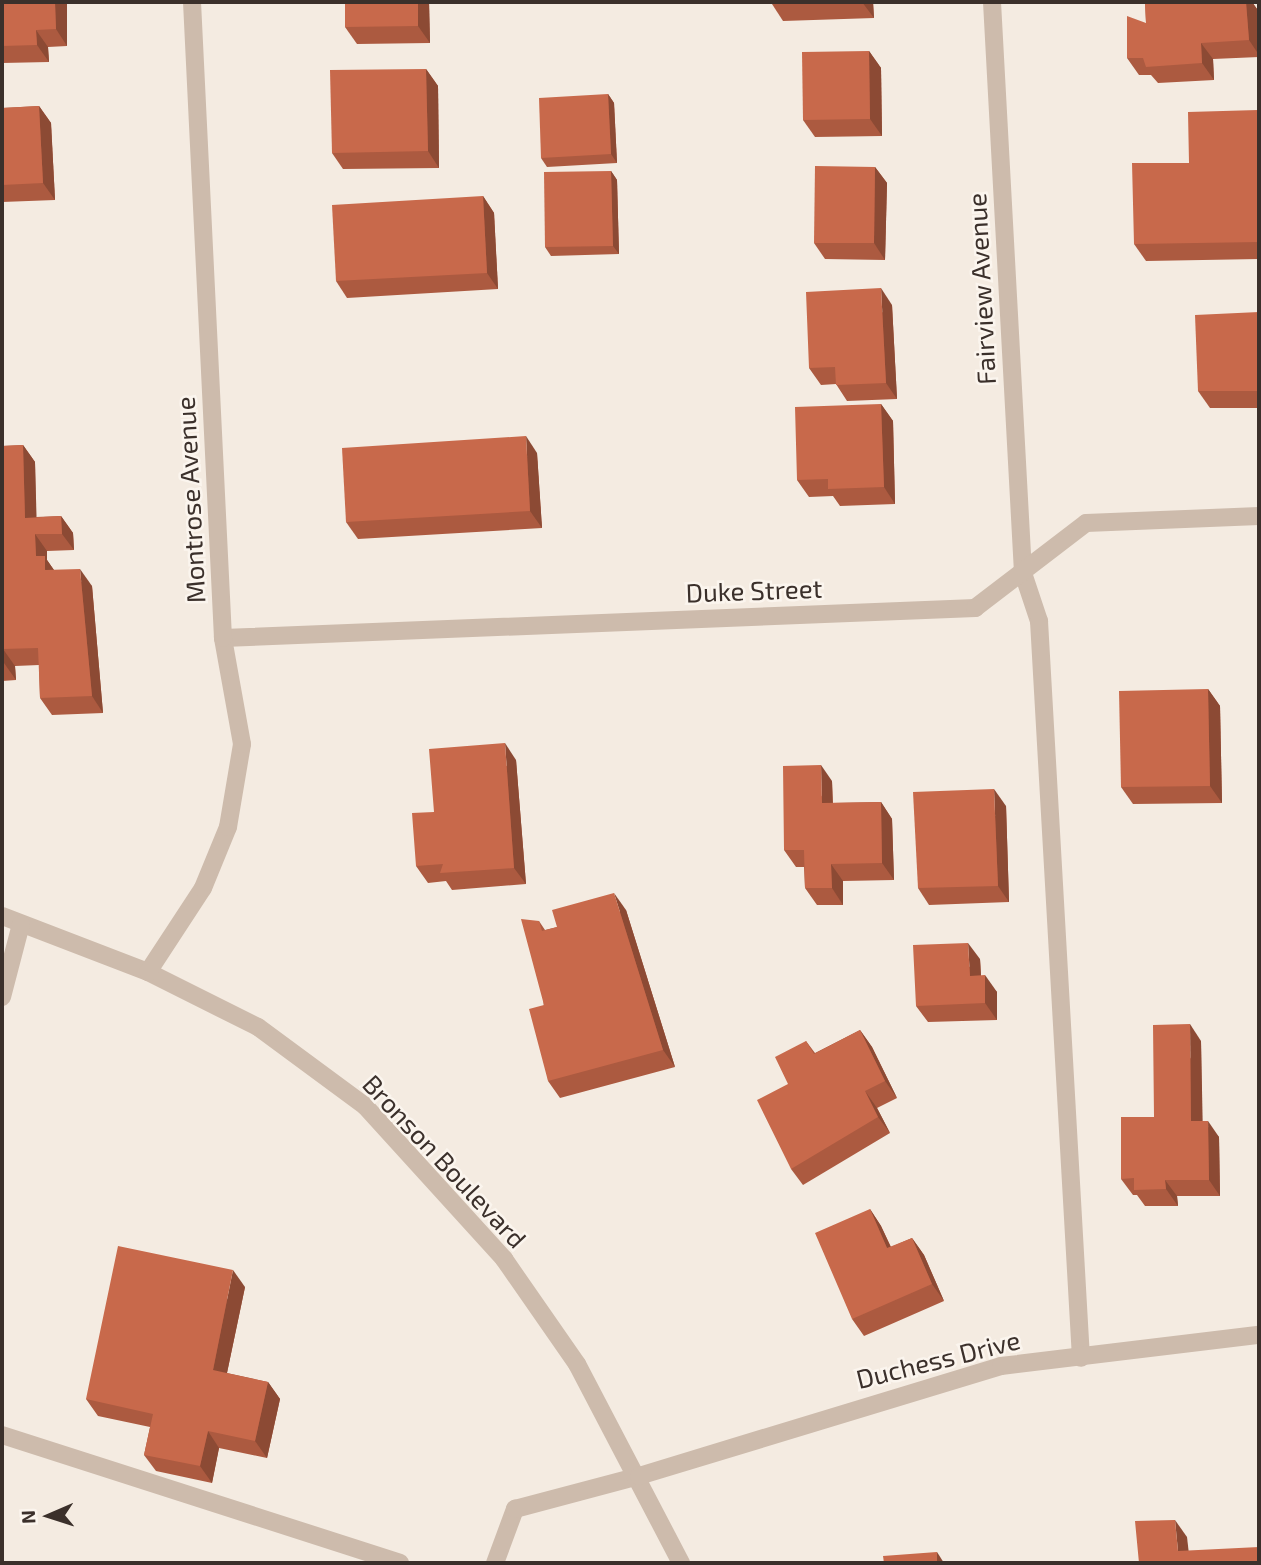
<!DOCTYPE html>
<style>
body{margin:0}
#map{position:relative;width:1261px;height:1565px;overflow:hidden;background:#f4ebe1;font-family:"Exo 2",sans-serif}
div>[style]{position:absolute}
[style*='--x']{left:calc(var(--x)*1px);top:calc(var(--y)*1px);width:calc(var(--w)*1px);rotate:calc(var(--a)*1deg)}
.lane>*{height:18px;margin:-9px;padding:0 9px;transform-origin:9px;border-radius:9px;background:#cdbbac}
.street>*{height:18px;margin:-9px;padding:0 9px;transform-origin:9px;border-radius:9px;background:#cdbbac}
.wall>*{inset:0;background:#ac5a40}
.shaded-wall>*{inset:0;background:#8c4a34}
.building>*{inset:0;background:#c8694b}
span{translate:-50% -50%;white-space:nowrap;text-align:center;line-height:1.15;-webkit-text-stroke:5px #fbf5ee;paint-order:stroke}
.street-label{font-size:26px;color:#3b302b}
.frame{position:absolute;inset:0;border:4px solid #3b302b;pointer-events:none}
.north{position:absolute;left:14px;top:1481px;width:70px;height:70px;-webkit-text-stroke:5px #fbf5ee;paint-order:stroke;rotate:267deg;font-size:19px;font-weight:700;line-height:28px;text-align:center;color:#3b302b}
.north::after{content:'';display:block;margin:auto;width:24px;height:32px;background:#3b302b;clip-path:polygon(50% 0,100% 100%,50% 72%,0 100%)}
</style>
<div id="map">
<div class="lane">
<div style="--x:1023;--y:573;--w:51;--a:71.6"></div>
<div style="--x:1039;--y:621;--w:738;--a:86.74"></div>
<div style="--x:2;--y:1435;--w:418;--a:17.8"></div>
<div style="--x:495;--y:1563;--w:58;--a:-69.7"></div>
<div style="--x:515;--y:1509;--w:128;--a:-14.9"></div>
</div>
<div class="street">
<div style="--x:992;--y:2;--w:572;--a:86.89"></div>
<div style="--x:223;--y:638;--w:753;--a:-2.28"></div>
<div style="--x:975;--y:608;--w:140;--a:-37.4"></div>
<div style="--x:1086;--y:523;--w:173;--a:-2.3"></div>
<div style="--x:2;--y:916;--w:156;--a:21"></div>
<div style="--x:148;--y:972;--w:123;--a:26.6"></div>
<div style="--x:258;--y:1027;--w:133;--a:36.4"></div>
<div style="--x:365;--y:1106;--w:207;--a:47.7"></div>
<div style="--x:504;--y:1259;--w:128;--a:55.2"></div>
<div style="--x:577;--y:1364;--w:225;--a:62.4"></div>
<div style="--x:148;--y:972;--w:100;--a:-56.8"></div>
<div style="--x:203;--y:888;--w:66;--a:-67.7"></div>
<div style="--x:228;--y:827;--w:84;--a:-80.4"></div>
<div style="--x:242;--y:744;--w:108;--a:-100.2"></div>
<div style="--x:223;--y:638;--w:637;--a:-92.79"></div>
<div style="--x:2;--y:997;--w:75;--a:-75.4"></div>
<div style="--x:639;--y:1476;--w:378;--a:-16.9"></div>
<div style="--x:1001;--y:1366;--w:260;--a:-6.9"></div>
</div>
<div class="wall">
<div style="clip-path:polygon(2px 2px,67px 2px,67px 46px,48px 47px,49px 62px,2px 63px)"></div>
<div style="clip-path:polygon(429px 2px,430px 43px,357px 44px,345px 27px)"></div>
<div style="clip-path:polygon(771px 2px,873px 2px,874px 18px,783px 21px,772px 4px)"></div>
<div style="clip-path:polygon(1145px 2px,1252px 2px,1257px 9px,1259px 57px,1213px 59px,1214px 80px,1158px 83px,1151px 75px,1139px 75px,1127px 58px,1146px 23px)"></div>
<div style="clip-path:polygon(869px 51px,881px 68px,882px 136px,815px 137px,803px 120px)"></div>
<div style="clip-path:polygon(426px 69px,438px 86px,439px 168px,343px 169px,332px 153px)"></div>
<div style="clip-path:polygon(608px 94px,614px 103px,617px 163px,547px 167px,541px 158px)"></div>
<div style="clip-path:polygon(39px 106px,51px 123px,55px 200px,2px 202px,2px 108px)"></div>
<div style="clip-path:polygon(1259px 112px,1259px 259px,1146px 261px,1134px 244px,1189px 163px)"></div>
<div style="clip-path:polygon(875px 167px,887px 183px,885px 260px,825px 259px,814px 243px)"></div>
<div style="clip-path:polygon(611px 171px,617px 180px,619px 254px,551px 256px,545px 247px)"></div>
<div style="clip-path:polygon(483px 196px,494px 213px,498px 289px,347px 298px,336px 281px)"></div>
<div style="clip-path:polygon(892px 305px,897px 399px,847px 401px,836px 384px,821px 385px,809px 368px)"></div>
<div style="clip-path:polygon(1259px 312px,1259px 408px,1210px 408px,1198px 391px)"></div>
<div style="clip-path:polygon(881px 404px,893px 421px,895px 504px,840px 506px,833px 496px,809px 497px,797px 480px)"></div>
<div style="clip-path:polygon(23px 445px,35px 462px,36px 517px,61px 516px,73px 533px,74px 550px,47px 551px,47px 560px,54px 570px,92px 586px,103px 713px,52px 715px,40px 698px,39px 665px,15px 666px,16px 680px,2px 681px,2px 446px)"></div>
<div style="clip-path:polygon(537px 453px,542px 528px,358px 539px,346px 522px)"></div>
<div style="clip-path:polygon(1208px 689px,1220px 706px,1222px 803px,1133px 804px,1121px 787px)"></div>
<div style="clip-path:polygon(516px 760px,526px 884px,452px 890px,446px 881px,428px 883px,416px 866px,434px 812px)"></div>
<div style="clip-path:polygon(832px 781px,833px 803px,881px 802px,892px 819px,894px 880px,843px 881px,843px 905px,817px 905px,805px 888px,804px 867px,796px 867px,784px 850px)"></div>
<div style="clip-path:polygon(1006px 806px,1009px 902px,929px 905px,918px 888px)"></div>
<div style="clip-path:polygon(626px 910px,675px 1067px,560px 1098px,548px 1081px,539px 921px,545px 930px)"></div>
<div style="clip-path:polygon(980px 959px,981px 976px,997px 992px,997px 1020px,928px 1022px,916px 1006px)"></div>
<div style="clip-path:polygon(860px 1030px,872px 1047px,897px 1098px,877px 1108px,890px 1133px,803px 1185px,791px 1169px,788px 1084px,806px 1041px,815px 1053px)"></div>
<div style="clip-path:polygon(1201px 1041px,1202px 1121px,1219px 1137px,1220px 1196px,1177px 1196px,1178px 1206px,1145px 1206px,1137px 1195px,1133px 1195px,1121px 1179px,1154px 1117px)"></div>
<div style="clip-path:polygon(870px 1209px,881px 1226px,891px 1247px,912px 1238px,924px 1255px,944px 1301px,864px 1336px,852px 1319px)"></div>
<div style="clip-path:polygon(245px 1287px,227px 1373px,268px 1382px,280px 1399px,267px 1458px,219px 1448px,212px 1483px,156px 1471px,144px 1455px,150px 1427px,98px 1416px,86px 1399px)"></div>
</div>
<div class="shaded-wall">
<div style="clip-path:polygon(55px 2px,67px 2px,67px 46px,56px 29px)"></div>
<div style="clip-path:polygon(418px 2px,429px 2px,430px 43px,418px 26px)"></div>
<div style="clip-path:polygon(862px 2px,873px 2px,874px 18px)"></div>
<div style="clip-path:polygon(1246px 2px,1252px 2px,1257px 9px,1259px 55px,1249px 40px)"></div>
<div style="clip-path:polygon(36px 30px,48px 47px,49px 62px,37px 45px)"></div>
<div style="clip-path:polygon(1201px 43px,1213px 59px,1214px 80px,1202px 63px)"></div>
<div style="clip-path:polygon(869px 51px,881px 68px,882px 136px,870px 119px)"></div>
<div style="clip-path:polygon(426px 69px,438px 86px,439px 168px,428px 151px)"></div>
<div style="clip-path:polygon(608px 94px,614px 103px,617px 163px,611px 154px)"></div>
<div style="clip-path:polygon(39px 106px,51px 123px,55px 200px,43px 183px)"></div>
<div style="clip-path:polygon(1258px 110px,1259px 112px,1259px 164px)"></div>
<div style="clip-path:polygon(875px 167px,887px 183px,885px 260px,874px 243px)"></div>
<div style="clip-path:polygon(611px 171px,617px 180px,619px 254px,613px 246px)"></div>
<div style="clip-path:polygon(483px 196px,494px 213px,498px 289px,487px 273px)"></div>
<div style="clip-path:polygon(881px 288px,892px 305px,897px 399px,886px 383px)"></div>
<div style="clip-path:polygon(881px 404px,893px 421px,895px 504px,884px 487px)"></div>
<div style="clip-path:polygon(526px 436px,537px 453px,542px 528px,530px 511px)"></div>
<div style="clip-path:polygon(23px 445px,35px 462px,37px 534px,25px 518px)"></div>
<div style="clip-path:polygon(61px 516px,73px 533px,74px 550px,62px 534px)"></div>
<div style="clip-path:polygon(35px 534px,47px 551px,47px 560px,56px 573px,57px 587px,36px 556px)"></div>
<div style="clip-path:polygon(80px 569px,92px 586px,103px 713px,92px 696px)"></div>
<div style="clip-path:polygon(3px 649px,15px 666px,16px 680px,4px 663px)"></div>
<div style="clip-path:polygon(1208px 689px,1220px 706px,1222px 803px,1210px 786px)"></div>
<div style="clip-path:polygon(505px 743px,516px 760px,526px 884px,514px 868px)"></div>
<div style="clip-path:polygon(821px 765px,832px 781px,833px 820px,822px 803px)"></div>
<div style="clip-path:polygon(994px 789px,1006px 806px,1009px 902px,998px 886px)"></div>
<div style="clip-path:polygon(881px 802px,892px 819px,894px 880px,882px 863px)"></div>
<div style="clip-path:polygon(831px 864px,843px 881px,843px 905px,832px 888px)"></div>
<div style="clip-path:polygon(614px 893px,626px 910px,675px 1067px,663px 1050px)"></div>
<div style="clip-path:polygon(968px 943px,980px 959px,982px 993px,970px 976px)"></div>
<div style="clip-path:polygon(985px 975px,997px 992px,997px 1020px,985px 1003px)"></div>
<div style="clip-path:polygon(1190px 1024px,1201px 1041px,1203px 1138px,1191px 1121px)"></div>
<div style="clip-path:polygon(860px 1030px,872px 1047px,897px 1098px,885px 1081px)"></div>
<div style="clip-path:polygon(865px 1091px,877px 1108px,890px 1133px,878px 1117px)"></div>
<div style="clip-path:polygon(1208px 1121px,1219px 1137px,1220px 1196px,1209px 1180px)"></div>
<div style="clip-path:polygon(1165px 1180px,1177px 1196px,1178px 1206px,1166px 1189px)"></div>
<div style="clip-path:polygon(870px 1209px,881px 1226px,899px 1265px,887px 1248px)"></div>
<div style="clip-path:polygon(912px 1238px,924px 1255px,944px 1301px,932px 1284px)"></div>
<div style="clip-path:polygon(233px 1270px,245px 1287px,224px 1387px,213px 1370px)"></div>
<div style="clip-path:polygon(268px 1382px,280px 1399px,267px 1458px,255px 1441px)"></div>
<div style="clip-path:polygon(208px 1431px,219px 1448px,212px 1483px,200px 1466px)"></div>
<div style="clip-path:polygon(1175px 1520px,1187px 1537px,1190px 1563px,1178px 1551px)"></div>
<div style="clip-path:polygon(937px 1552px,944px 1563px,937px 1563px)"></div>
</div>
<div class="building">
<div style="clip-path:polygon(2px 2px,55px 2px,56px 29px,36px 30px,37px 45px,2px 46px)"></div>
<div style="clip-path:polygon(345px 2px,418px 2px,418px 26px,345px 27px)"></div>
<div style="clip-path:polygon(771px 2px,850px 2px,772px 4px)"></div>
<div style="clip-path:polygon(1145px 2px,1246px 2px,1249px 40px,1201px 43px,1202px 63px,1146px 67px,1143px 58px,1127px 58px,1127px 16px,1146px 23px)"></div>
<div style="clip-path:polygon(869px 51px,870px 119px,803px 120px,802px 52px)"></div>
<div style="clip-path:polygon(426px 69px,428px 151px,332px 153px,330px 70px)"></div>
<div style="clip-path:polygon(608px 94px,611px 154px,541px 158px,539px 98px)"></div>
<div style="clip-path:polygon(39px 106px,43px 183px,2px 185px,2px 108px)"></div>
<div style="clip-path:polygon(1258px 110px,1259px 242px,1134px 244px,1132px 163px,1189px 163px,1188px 112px)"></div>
<div style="clip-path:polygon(815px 166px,875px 167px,874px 243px,814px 243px)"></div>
<div style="clip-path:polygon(611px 171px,613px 246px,545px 247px,544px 172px)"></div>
<div style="clip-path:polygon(483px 196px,487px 273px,336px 281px,332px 205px)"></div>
<div style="clip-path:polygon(881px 288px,886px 383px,836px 385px,835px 367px,809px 368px,806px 292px)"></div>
<div style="clip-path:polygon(1259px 312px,1259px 391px,1198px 391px,1195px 315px)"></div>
<div style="clip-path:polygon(881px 404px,884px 487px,828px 489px,828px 479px,797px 480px,795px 407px)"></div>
<div style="clip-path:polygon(526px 436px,530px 511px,346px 522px,342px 448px)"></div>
<div style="clip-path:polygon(23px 445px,25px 518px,61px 516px,62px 534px,35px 534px,36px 556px,45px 556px,45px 570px,80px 569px,92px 696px,40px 698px,38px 648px,3px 649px,4px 663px,2px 663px,2px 446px)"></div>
<div style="clip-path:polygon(1208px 689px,1210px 786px,1121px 787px,1119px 691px)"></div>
<div style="clip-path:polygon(505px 743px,514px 868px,440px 873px,443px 864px,416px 866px,412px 813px,434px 812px,429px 749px)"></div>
<div style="clip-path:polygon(821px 765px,822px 803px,881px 802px,882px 863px,831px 864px,832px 888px,805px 888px,804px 850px,784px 850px,783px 766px)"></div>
<div style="clip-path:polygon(994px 789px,998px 886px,918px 888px,913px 792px)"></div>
<div style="clip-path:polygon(614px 893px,663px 1050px,548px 1081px,529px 1009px,544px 1005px,521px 919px,539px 921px,542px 931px,557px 927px,552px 910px)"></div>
<div style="clip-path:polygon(968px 943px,970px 976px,985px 975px,985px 1003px,916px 1006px,913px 945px)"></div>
<div style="clip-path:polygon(1190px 1024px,1191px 1121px,1208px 1121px,1209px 1180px,1165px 1180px,1166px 1189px,1134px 1190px,1134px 1178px,1121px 1179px,1121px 1117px,1154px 1117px,1153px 1025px)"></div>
<div style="clip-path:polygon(860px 1030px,885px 1081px,865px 1091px,878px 1117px,791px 1169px,757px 1100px,788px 1084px,775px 1057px,806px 1041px,814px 1054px)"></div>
<div style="clip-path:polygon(870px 1209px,887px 1248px,912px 1238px,932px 1284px,852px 1319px,815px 1233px)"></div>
<div style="clip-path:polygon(118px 1246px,233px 1270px,213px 1370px,268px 1382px,255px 1441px,208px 1431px,200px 1466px,144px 1455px,153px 1414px,86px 1399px)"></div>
<div style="clip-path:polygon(1175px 1520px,1178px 1551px,1259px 1547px,1259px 1563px,1139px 1563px,1135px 1521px)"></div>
<div style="clip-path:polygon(937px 1552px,937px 1563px,884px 1563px,883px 1556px)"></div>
</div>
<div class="street-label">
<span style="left:981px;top:289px;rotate:-93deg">Fairview Avenue</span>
<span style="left:190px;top:500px;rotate:-93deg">Montrose Avenue</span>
<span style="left:754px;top:590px;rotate:-2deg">Duke Street</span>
<span style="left:445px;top:1161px;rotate:47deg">Bronson Boulevard</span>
<span style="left:938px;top:1359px;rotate:-14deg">Duchess Drive</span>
</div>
<div class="frame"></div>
<div class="north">N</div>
</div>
